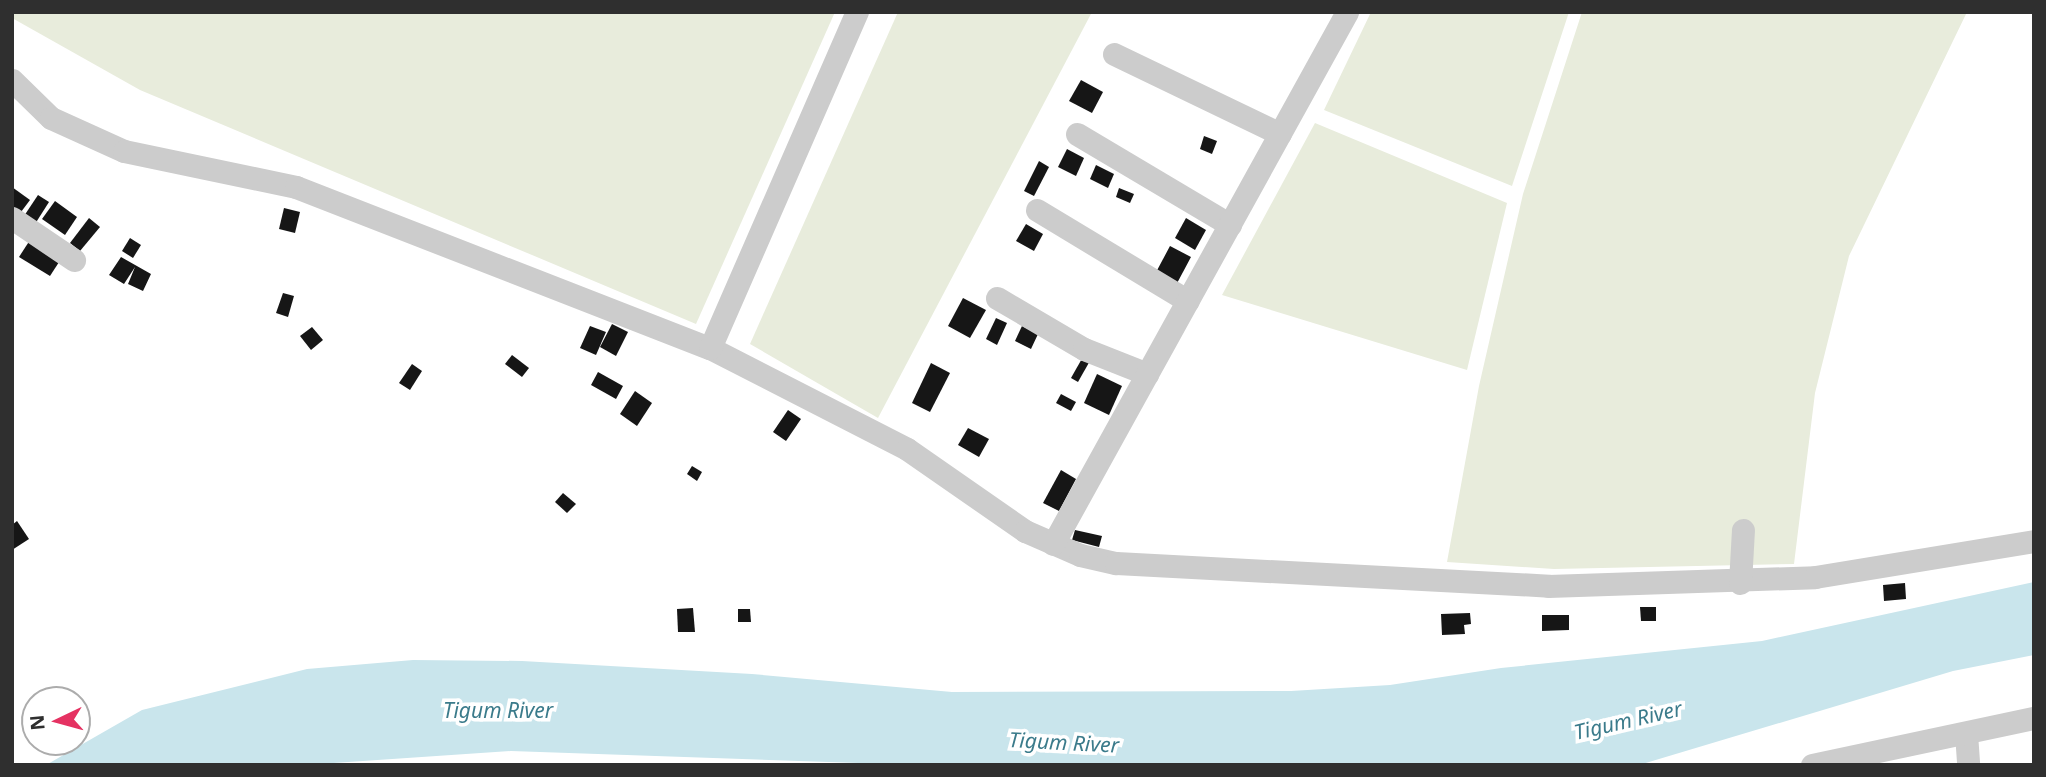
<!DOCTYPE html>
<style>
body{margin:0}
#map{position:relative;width:2046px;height:777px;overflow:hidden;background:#fff;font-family:"Noto Sans",sans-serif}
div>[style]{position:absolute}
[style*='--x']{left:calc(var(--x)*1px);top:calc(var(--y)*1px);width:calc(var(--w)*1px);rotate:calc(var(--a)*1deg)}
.green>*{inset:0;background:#e8ecdc}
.water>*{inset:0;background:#c9e5ec}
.building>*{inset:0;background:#161616}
.minor>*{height:23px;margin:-11.5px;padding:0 11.5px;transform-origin:11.5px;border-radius:11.5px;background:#ccc}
span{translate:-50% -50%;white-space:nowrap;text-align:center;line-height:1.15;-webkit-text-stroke:7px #fff;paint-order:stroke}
.water-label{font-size:21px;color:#3b7b8b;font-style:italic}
.frame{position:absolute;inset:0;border:14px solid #2f2f2f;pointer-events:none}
.north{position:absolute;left:21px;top:686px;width:70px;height:70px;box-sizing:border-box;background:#fff;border:2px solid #acacac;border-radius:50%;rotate:265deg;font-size:19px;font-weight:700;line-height:28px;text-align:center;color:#2f2f2f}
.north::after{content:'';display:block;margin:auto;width:24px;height:32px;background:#e53262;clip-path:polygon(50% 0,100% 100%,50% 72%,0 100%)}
</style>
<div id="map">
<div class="green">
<div style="clip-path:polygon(12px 12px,835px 12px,696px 324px,140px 90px,12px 18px)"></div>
<div style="clip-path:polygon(898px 12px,1092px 12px,878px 418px,750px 344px)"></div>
<div style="clip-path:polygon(1371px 12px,1569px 12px,1512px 186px,1324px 110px)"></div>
<div style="clip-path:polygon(1582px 12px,1967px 12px,1849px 256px,1815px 393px,1794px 564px,1554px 569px,1447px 562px,1479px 386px,1523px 194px)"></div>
<div style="clip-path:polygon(1315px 123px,1507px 203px,1467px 370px,1222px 295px)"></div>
</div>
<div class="water">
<div style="clip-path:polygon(2034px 582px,2034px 655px,1953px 671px,1639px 765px,917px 765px,511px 751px,304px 765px,46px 765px,142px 710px,307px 669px,413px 660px,522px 661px,752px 674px,952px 692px,1291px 691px,1390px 685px,1501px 668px,1762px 641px)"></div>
</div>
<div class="building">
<div style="clip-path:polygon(1081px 80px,1103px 92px,1092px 113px,1069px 101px)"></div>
<div style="clip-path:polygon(1204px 136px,1217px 141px,1212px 154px,1200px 149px)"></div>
<div style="clip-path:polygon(1067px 149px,1084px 158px,1076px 176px,1058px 167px)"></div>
<div style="clip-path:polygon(1039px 161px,1049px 167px,1034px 196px,1024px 191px)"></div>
<div style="clip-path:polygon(1096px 165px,1114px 174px,1108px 188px,1090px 179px)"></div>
<div style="clip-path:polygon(12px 187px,30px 200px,21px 212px,12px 206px)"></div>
<div style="clip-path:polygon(1119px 188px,1134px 194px,1130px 203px,1116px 197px)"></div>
<div style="clip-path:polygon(38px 195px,49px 202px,35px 224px,24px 216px)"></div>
<div style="clip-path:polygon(55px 201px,77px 217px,65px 235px,42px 219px)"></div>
<div style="clip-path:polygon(284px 208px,300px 212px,295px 233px,279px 229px)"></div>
<div style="clip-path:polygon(89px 218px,100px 227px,80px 251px,70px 243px)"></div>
<div style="clip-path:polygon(1186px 218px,1206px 230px,1195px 250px,1175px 238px)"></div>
<div style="clip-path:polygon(1026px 224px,1043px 234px,1034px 251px,1016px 241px)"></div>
<div style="clip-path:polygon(130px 238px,141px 245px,133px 258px,122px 251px)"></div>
<div style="clip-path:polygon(30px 240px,61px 259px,50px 276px,19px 257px)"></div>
<div style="clip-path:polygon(1170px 246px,1191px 257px,1175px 287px,1154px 276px)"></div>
<div style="clip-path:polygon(121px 257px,151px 274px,143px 291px,128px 284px,135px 267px,124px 284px,109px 275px)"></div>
<div style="clip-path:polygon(283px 293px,294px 296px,288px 317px,276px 313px)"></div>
<div style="clip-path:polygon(963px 298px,986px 310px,970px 338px,948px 326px)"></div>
<div style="clip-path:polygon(996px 318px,1007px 323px,997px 345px,986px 339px)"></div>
<div style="clip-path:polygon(612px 324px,628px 332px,616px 356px,600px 347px)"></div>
<div style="clip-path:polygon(590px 326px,606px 332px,596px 355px,580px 348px)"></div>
<div style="clip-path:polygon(1022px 326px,1038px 334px,1031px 349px,1015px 341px)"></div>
<div style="clip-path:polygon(312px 327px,323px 340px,311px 350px,300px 336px)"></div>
<div style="clip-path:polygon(512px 355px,529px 368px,522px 377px,505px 364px)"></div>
<div style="clip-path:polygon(1084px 355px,1091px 359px,1078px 382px,1071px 378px)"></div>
<div style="clip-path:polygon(931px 363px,950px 373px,930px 412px,912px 403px)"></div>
<div style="clip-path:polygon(412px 364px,422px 371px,410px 390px,399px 383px)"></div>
<div style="clip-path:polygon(598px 372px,623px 386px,616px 399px,591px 385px)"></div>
<div style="clip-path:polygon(1097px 374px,1122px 386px,1109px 415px,1084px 403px)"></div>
<div style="clip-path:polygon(635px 391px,652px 403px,637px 426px,620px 414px)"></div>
<div style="clip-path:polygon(1061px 394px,1076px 402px,1071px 411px,1056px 403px)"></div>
<div style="clip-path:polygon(788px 410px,801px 419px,786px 441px,773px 432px)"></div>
<div style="clip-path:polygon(968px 428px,989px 439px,979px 457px,958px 445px)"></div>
<div style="clip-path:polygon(692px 466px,702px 472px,697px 481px,687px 474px)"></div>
<div style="clip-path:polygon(1061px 470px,1076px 479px,1059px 511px,1043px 503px)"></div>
<div style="clip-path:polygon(563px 493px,576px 504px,567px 513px,555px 502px)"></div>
<div style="clip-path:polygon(17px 521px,29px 539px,12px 550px,12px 525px)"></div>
<div style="clip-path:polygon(1075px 530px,1102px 536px,1099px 547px,1072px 540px)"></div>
<div style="clip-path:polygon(1905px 583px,1906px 599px,1884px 601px,1883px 585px)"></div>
<div style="clip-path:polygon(1640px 607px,1656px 607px,1656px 621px,1641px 621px)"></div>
<div style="clip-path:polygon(693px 608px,695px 632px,678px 632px,677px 609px)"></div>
<div style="clip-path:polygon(738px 609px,750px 609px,751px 622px,738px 622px)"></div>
<div style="clip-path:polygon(1470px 613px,1471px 624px,1464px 625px,1465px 634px,1442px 635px,1441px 614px)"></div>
<div style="clip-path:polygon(1542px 615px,1569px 615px,1569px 630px,1542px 631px)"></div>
</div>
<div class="minor">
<div style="--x:1114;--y:54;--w:184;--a:25.7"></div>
<div style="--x:12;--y:80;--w:54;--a:44.3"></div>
<div style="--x:51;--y:118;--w:80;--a:24.3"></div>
<div style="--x:124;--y:151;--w:176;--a:11.8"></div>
<div style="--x:296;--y:187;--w:444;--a:21.3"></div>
<div style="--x:710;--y:348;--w:221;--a:27.1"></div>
<div style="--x:907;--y:449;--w:144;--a:34.8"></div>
<div style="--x:1025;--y:531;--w:60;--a:23.6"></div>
<div style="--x:1080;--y:555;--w:37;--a:13"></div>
<div style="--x:1116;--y:563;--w:433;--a:3"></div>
<div style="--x:1548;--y:586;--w:267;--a:-1.9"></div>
<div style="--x:1815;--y:577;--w:222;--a:-9.3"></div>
<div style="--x:1077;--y:134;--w:178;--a:30.7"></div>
<div style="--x:1037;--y:210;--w:176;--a:31.1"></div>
<div style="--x:12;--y:218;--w:75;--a:34.1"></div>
<div style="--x:997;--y:298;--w:101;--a:30.4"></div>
<div style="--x:1084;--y:349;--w:68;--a:21.6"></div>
<div style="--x:710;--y:348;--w:367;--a:-66.4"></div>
<div style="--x:1053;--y:544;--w:608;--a:-61.07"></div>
<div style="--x:1740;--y:583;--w:53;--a:-86.8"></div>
<div style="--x:1966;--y:733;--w:32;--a:86"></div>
<div style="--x:1812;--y:765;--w:227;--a:-12"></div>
</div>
<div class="water-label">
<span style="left:498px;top:710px">Tigum River</span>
<span style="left:1628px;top:720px;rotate:-13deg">Tigum River</span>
<span style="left:1064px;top:742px;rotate:3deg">Tigum River</span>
</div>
<div class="frame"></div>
<div class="north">N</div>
</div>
